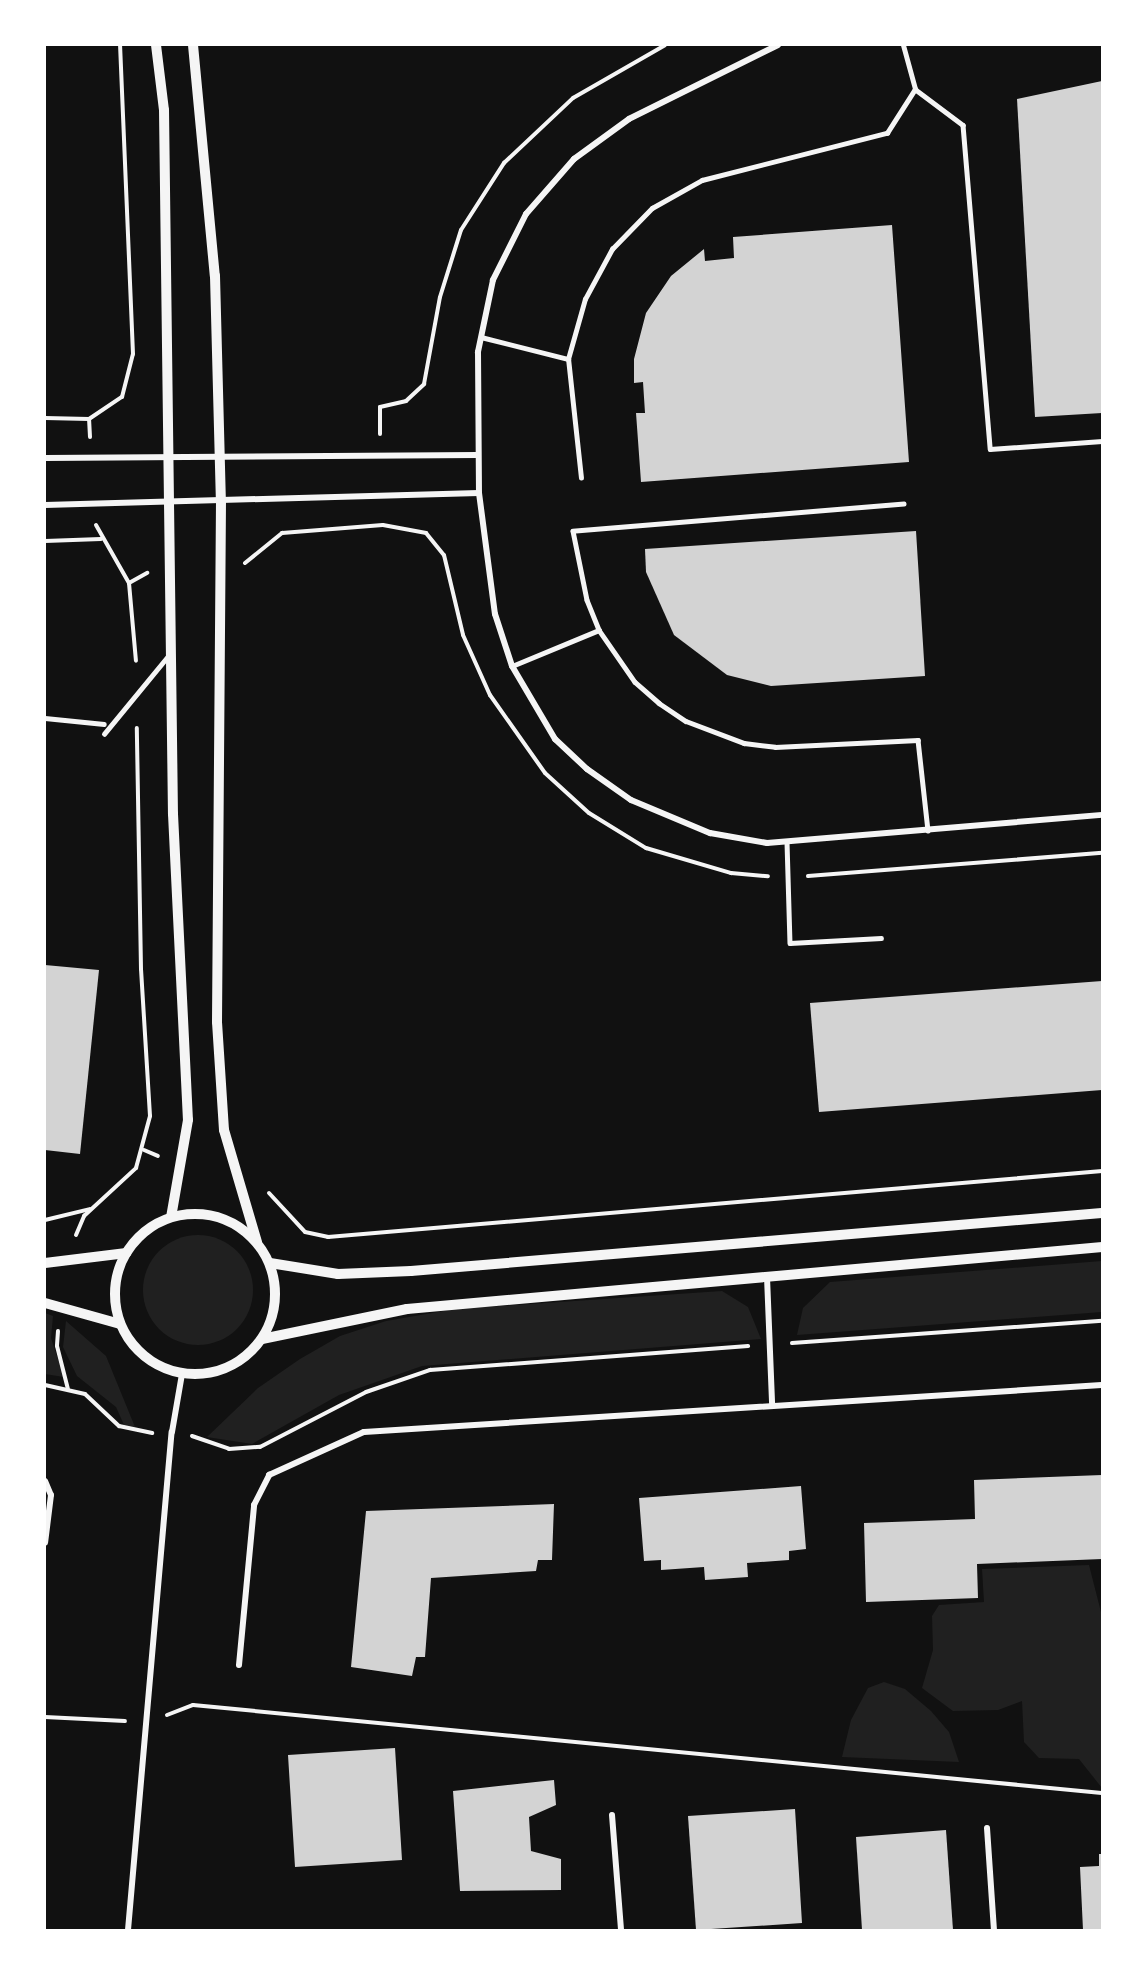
<!DOCTYPE html>
<style>
body{margin:0}
#map{position:relative;width:1147px;height:1975px;overflow:hidden;background:#111;font-family:Quicksand,sans-serif}
div>[style]{position:absolute}
[style*='--x']{left:calc(var(--x)*1px);top:calc(var(--y)*1px);width:calc(var(--w)*1px);rotate:calc(var(--a)*1deg)}
.green>*{inset:0;background:#202020}
.round{border-radius:50%}
.building>*{inset:0;background:#d3d3d3}
.path>*{height:4px;margin:-2px;padding:0 2px;transform-origin:2px;border-radius:2px;background:#f5f5f5}
.service>*{height:4.5px;margin:-2.25px;padding:0 2.25px;transform-origin:2.25px;border-radius:2.25px;background:#f5f5f5}
.minor>*{height:6px;margin:-3px;padding:0 3px;transform-origin:3px;border-radius:3px;background:#f5f5f5}
.tertiary>*{height:10px;margin:-5px;padding:0 5px;transform-origin:5px;border-radius:5px;background:#f5f5f5}
.tertiary>.ring{margin:-5px;padding:0;box-sizing:content-box;background:none;border:10px solid #f5f5f5;border-radius:50%}
span{translate:-50% -50%;white-space:nowrap;text-align:center;line-height:1.15;-webkit-text-stroke:4.5px #fff;paint-order:stroke}
.frame{position:absolute;inset:0;border:46px solid #fff;pointer-events:none}
</style>
<div id="map">
<div class="green">
<div class="round" style="left:143px;top:1235px;width:110px;height:110px"></div>
<div style="clip-path:polygon(1102px 1261px,1102px 1312px,797px 1335px,803px 1308px,830px 1282px)"></div>
<div style="clip-path:polygon(722px 1291px,748px 1307px,761px 1339px,422px 1366px,339px 1395px,252px 1444px,207px 1437px,258px 1388px,300px 1359px,340px 1336px,386px 1321px,455px 1309px)"></div>
<div style="clip-path:polygon(45px 1313px,53px 1316px,51px 1338px,64px 1377px,45px 1374px)"></div>
<div style="clip-path:polygon(66px 1321px,106px 1356px,135px 1427px,124px 1425px,116px 1407px,77px 1376px,63px 1347px)"></div>
<div style="clip-path:polygon(1089px 1565px,1102px 1616px,1102px 1788px,1079px 1759px,1039px 1758px,1024px 1742px,1022px 1701px,998px 1710px,953px 1711px,922px 1688px,933px 1650px,932px 1616px,939px 1605px,984px 1602px,982px 1569px)"></div>
<div style="clip-path:polygon(884px 1682px,905px 1689px,931px 1711px,949px 1732px,959px 1762px,842px 1757px,851px 1720px,868px 1688px)"></div>
</div>
<div class="building">
<div style="clip-path:polygon(1102px 81px,1102px 413px,1035px 417px,1017px 99px)"></div>
<div style="clip-path:polygon(892px 225px,909px 462px,641px 482px,636px 413px,645px 413px,643px 382px,634px 383px,634px 359px,646px 313px,671px 276px,704px 249px,705px 261px,734px 258px,733px 237px)"></div>
<div style="clip-path:polygon(916px 531px,925px 676px,771px 686px,727px 675px,674px 635px,646px 572px,645px 549px)"></div>
<div style="clip-path:polygon(45px 965px,99px 970px,80px 1154px,45px 1150px)"></div>
<div style="clip-path:polygon(1102px 981px,1102px 1090px,819px 1112px,810px 1003px)"></div>
<div style="clip-path:polygon(1102px 1475px,1102px 1559px,977px 1564px,978px 1598px,866px 1602px,864px 1523px,975px 1519px,974px 1480px)"></div>
<div style="clip-path:polygon(801px 1486px,806px 1549px,789px 1551px,789px 1560px,747px 1563px,748px 1577px,705px 1580px,704px 1567px,661px 1570px,661px 1560px,644px 1561px,639px 1498px)"></div>
<div style="clip-path:polygon(554px 1504px,552px 1560px,538px 1560px,536px 1571px,431px 1578px,425px 1657px,416px 1657px,412px 1676px,351px 1667px,366px 1511px)"></div>
<div style="clip-path:polygon(395px 1748px,402px 1860px,295px 1867px,288px 1755px)"></div>
<div style="clip-path:polygon(554px 1780px,556px 1805px,529px 1817px,531px 1851px,561px 1859px,561px 1890px,460px 1891px,453px 1791px)"></div>
<div style="clip-path:polygon(795px 1809px,802px 1923px,696px 1930px,688px 1816px)"></div>
<div style="clip-path:polygon(946px 1830px,953px 1930px,862px 1930px,856px 1837px)"></div>
<div style="clip-path:polygon(1099px 1854px,1102px 1854px,1102px 1930px,1083px 1930px,1080px 1867px,1099px 1866px)"></div>
</div>
<div class="path">
<div style="--x:45;--y:418;--w:44;--a:1.3"></div>
<div style="--x:380;--y:434;--w:27;--a:-90"></div>
<div style="--x:380;--y:407;--w:27;--a:-13"></div>
<div style="--x:406;--y:401;--w:25;--a:-43"></div>
<div style="--x:424;--y:384;--w:88;--a:-79.6"></div>
<div style="--x:440;--y:297;--w:70;--a:-72.6"></div>
<div style="--x:461;--y:230;--w:80;--a:-57.3"></div>
<div style="--x:504;--y:163;--w:95;--a:-43.3"></div>
<div style="--x:573;--y:98;--w:106;--a:-29.9"></div>
<div style="--x:90;--y:437;--w:18;--a:-93"></div>
<div style="--x:89;--y:419;--w:40;--a:-34"></div>
<div style="--x:122;--y:397;--w:44;--a:-75.7"></div>
<div style="--x:133;--y:354;--w:309;--a:-92.4"></div>
<div style="--x:96;--y:525;--w:67;--a:60.4"></div>
<div style="--x:129;--y:583;--w:78;--a:84.9"></div>
<div style="--x:45;--y:541;--w:56;--a:-2"></div>
<div style="--x:245;--y:563;--w:48;--a:-39"></div>
<div style="--x:282;--y:533;--w:101;--a:-4.5"></div>
<div style="--x:383;--y:525;--w:44;--a:10.5"></div>
<div style="--x:426;--y:533;--w:28;--a:51"></div>
<div style="--x:444;--y:555;--w:82;--a:76.6"></div>
<div style="--x:463;--y:635;--w:66;--a:65.8"></div>
<div style="--x:490;--y:695;--w:95;--a:54.8"></div>
<div style="--x:545;--y:773;--w:59;--a:42.3"></div>
<div style="--x:589;--y:813;--w:67;--a:31.6"></div>
<div style="--x:646;--y:848;--w:89;--a:16.4"></div>
<div style="--x:731;--y:873;--w:37;--a:5"></div>
<div style="--x:129;--y:583;--w:21;--a:-29"></div>
<div style="--x:808;--y:876;--w:295;--a:-4.5"></div>
<div style="--x:144;--y:1150;--w:15;--a:23"></div>
<div style="--x:269;--y:1193;--w:53;--a:47.3"></div>
<div style="--x:305;--y:1232;--w:24;--a:12"></div>
<div style="--x:328;--y:1237;--w:777;--a:-4.87"></div>
<div style="--x:45;--y:1220;--w:46;--a:-13.7"></div>
<div style="--x:76;--y:1235;--w:21;--a:-67"></div>
<div style="--x:84;--y:1216;--w:71;--a:-42.7"></div>
<div style="--x:136;--y:1168;--w:54;--a:-74.9"></div>
<div style="--x:150;--y:1116;--w:147;--a:-93.5"></div>
<div style="--x:141;--y:969;--w:241;--a:-91"></div>
<div style="--x:58;--y:1331;--w:15;--a:94"></div>
<div style="--x:57;--y:1346;--w:44;--a:75.7"></div>
<div style="--x:792;--y:1343;--w:311;--a:-4.1"></div>
<div style="--x:45;--y:1385;--w:41;--a:12.7"></div>
<div style="--x:85;--y:1394;--w:47;--a:43.3"></div>
<div style="--x:119;--y:1426;--w:34;--a:12"></div>
<div style="--x:192;--y:1436;--w:39;--a:19"></div>
<div style="--x:229;--y:1449;--w:31;--a:-4"></div>
<div style="--x:260;--y:1447;--w:119;--a:-27.4"></div>
<div style="--x:366;--y:1392;--w:68;--a:-19"></div>
<div style="--x:430;--y:1370;--w:319;--a:-4.3"></div>
<div style="--x:167;--y:1715;--w:28;--a:-21"></div>
<div style="--x:193;--y:1705;--w:913;--a:5.53"></div>
<div style="--x:45;--y:1717;--w:80;--a:2.9"></div>
</div>
<div class="service">
<div style="--x:915;--y:89;--w:60;--a:36.9"></div>
<div style="--x:963;--y:125;--w:325;--a:85.2"></div>
<div style="--x:990;--y:449;--w:112;--a:-4.1"></div>
<div style="--x:481;--y:337;--w:90;--a:14.2"></div>
<div style="--x:581;--y:478;--w:120;--a:-96.2"></div>
<div style="--x:568;--y:359;--w:62;--a:-74.2"></div>
<div style="--x:585;--y:299;--w:57;--a:-61.6"></div>
<div style="--x:612;--y:249;--w:57;--a:-45.7"></div>
<div style="--x:652;--y:208;--w:57;--a:-29.2"></div>
<div style="--x:702;--y:180;--w:191;--a:-14.3"></div>
<div style="--x:887;--y:133;--w:52;--a:-57.5"></div>
<div style="--x:915;--y:89;--w:46;--a:-105.3"></div>
<div style="--x:904;--y:504;--w:332;--a:175.3"></div>
<div style="--x:573;--y:531;--w:70;--a:78.5"></div>
<div style="--x:587;--y:600;--w:32;--a:68"></div>
<div style="--x:599;--y:630;--w:63;--a:55.3"></div>
<div style="--x:635;--y:682;--w:32;--a:41"></div>
<div style="--x:659;--y:703;--w:32;--a:34"></div>
<div style="--x:686;--y:721;--w:62;--a:20.8"></div>
<div style="--x:744;--y:743;--w:31;--a:7"></div>
<div style="--x:775;--y:747;--w:143;--a:-2.8"></div>
<div style="--x:918;--y:740;--w:91;--a:83.7"></div>
<div style="--x:512;--y:666;--w:94;--a:-22.5"></div>
<div style="--x:45;--y:718;--w:59;--a:5.8"></div>
<div style="--x:104;--y:734;--w:101;--a:-50.6"></div>
<div style="--x:787;--y:842;--w:101;--a:88.3"></div>
<div style="--x:790;--y:943;--w:91;--a:-3.1"></div>
</div>
<div class="minor">
<div style="--x:778;--y:45;--w:166;--a:153.6"></div>
<div style="--x:629;--y:119;--w:68;--a:144"></div>
<div style="--x:574;--y:159;--w:73;--a:131.1"></div>
<div style="--x:526;--y:214;--w:74;--a:116.6"></div>
<div style="--x:493;--y:280;--w:74;--a:101.8"></div>
<div style="--x:478;--y:352;--w:141;--a:89.6"></div>
<div style="--x:479;--y:493;--w:122;--a:82.5"></div>
<div style="--x:495;--y:614;--w:55;--a:71.9"></div>
<div style="--x:512;--y:666;--w:85;--a:59.5"></div>
<div style="--x:555;--y:739;--w:44;--a:43.2"></div>
<div style="--x:587;--y:769;--w:54;--a:35.2"></div>
<div style="--x:631;--y:800;--w:86;--a:22.7"></div>
<div style="--x:710;--y:833;--w:58;--a:10"></div>
<div style="--x:767;--y:843;--w:336;--a:-4.8"></div>
<div style="--x:45;--y:458;--w:433;--a:-0.4"></div>
<div style="--x:45;--y:505;--w:434;--a:-1.6"></div>
<div style="--x:767;--y:1277;--w:127;--a:87.7"></div>
<div style="--x:45;--y:1481;--w:15;--a:67"></div>
<div style="--x:51;--y:1495;--w:48;--a:97.1"></div>
<div style="--x:239;--y:1665;--w:161;--a:-84.6"></div>
<div style="--x:254;--y:1505;--w:34;--a:-63"></div>
<div style="--x:269;--y:1475;--w:104;--a:-24.4"></div>
<div style="--x:364;--y:1432;--w:739;--a:-3.64"></div>
<div style="--x:612;--y:1815;--w:115;--a:85.5"></div>
<div style="--x:987;--y:1828;--w:102;--a:86.1"></div>
<div style="--x:128;--y:1930;--w:500;--a:-85"></div>
<div style="--x:172;--y:1432;--w:59;--a:-80.2"></div>
</div>
<div class="tertiary">
<div style="--x:156;--y:45;--w:65;--a:83"></div>
<div style="--x:164;--y:110;--w:704;--a:89.27"></div>
<div style="--x:173;--y:814;--w:306;--a:87.2"></div>
<div style="--x:188;--y:1120;--w:98;--a:99.9"></div>
<div style="--x:193;--y:45;--w:232;--a:84.6"></div>
<div style="--x:215;--y:276;--w:225;--a:88.5"></div>
<div style="--x:221;--y:501;--w:521;--a:90.44"></div>
<div style="--x:217;--y:1022;--w:108;--a:86.3"></div>
<div style="--x:224;--y:1130;--w:117;--a:73.6"></div>
<div class="ring" style="left:115px;top:1214px;width:150px;height:150px"></div>
<div style="--x:45;--y:1263;--w:82;--a:-7"></div>
<div style="--x:270;--y:1263;--w:69;--a:9.2"></div>
<div style="--x:338;--y:1274;--w:73;--a:-2.4"></div>
<div style="--x:411;--y:1271;--w:693;--a:-4.8"></div>
<div style="--x:45;--y:1303;--w:78;--a:15.6"></div>
<div style="--x:262;--y:1339;--w:148;--a:-11.7"></div>
<div style="--x:407;--y:1309;--w:698;--a:-5.1"></div>
</div>
<div class="frame"></div>
</div>
